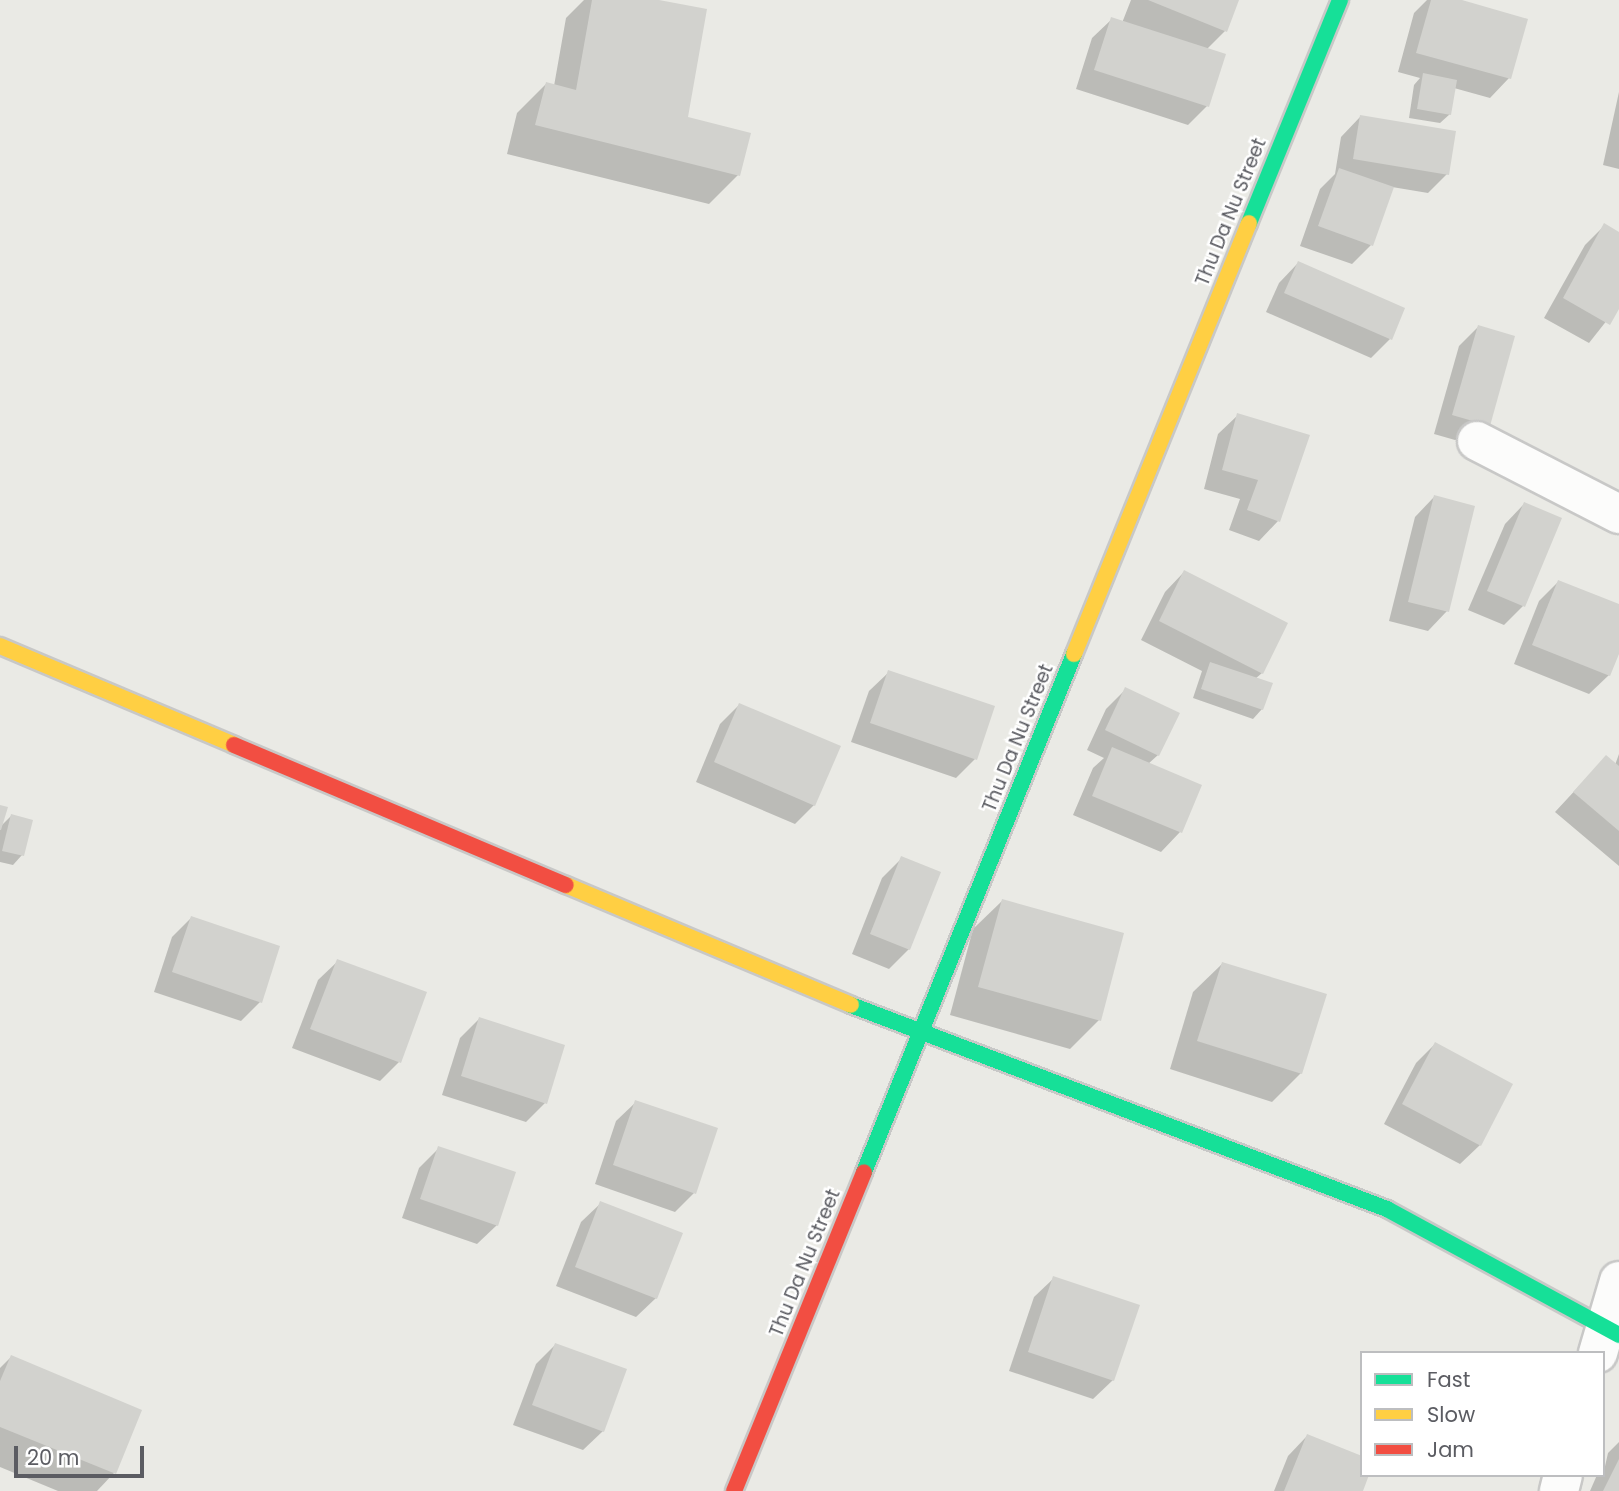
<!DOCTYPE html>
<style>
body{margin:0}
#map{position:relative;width:1619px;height:1491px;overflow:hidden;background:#eaeae5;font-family:Poppins,sans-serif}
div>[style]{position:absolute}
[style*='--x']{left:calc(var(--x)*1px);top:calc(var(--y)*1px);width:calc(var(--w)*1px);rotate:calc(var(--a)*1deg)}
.shadow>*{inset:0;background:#0003}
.building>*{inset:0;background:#d2d2ce}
.roads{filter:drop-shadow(2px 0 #c8c8c7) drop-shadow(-2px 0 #c8c8c7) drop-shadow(0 2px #c8c8c7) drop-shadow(0 -2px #c8c8c7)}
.street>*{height:38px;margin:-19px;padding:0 19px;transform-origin:19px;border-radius:19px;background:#fcfcfb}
.fast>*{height:16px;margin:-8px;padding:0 8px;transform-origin:8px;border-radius:8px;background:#16e098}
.slow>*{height:16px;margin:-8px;padding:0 8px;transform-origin:8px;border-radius:8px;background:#ffcf43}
.jam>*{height:16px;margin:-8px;padding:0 8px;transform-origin:8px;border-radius:8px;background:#f24e42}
span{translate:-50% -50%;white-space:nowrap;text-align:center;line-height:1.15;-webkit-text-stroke:5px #fff;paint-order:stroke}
.street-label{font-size:19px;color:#5b5c62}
.legend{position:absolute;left:1360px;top:1351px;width:245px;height:126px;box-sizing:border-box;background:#fff;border:2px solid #bdbec0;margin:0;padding:9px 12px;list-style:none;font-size:21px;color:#5b5c62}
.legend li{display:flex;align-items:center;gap:14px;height:35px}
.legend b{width:35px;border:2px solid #bdbec0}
.scale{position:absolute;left:14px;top:1446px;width:130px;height:32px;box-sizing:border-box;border:4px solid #5b5c62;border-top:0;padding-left:9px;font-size:21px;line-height:24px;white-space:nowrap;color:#5b5c62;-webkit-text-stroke:5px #fff;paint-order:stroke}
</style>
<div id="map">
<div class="shadow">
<div style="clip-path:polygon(584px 0,650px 0,686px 119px,738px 175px,709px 204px,507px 154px,517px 113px,546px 84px,554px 86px,566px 18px)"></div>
<div style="clip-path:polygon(1131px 0,1237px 0,1225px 31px,1206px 50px,1207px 106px,1188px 125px,1076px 89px,1092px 38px,1112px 19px,1122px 23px)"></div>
<div style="clip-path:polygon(1427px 0,1456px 0,1509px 78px,1490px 98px,1454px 88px,1450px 114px,1440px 123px,1409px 118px,1414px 85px,1420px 78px,1398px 72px,1414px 13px)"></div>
<div style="clip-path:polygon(1619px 92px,1619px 169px,1603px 165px)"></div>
<div style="clip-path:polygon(1360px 117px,1447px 174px,1428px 193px,1392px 187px,1371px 245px,1352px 264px,1300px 246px,1320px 189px,1335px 174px,1341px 137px)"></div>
<div style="clip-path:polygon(1604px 226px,1619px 234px,1619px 305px,1589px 343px,1544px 318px,1585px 245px)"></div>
<div style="clip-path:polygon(1298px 263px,1390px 339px,1371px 358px,1266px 312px,1279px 283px)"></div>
<div style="clip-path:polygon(1478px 327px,1488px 425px,1469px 444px,1434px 434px,1459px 346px)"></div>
<div style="clip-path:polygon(1238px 415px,1278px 521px,1259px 541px,1229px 530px,1240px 499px,1204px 489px,1218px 434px)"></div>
<div style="clip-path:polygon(1434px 497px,1447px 611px,1428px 631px,1389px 621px,1415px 517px)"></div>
<div style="clip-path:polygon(1524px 504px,1523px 606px,1504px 625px,1468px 610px,1505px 524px)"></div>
<div style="clip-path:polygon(1184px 572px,1262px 673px,1255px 679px,1262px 709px,1253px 719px,1193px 698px,1202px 671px,1141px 640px,1165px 592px)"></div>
<div style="clip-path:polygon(1558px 582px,1619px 606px,1619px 649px,1609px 675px,1589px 694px,1514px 664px,1539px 601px)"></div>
<div style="clip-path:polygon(889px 672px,975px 759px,956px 778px,851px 742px,869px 691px)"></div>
<div style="clip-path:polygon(1126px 689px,1158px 755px,1148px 764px,1180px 832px,1161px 852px,1073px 815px,1093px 768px,1104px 758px,1087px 750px,1106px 709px)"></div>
<div style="clip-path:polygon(739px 705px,814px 805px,795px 824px,696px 782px,720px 724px)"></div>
<div style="clip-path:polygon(1619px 754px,1619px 866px,1555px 812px,1606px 757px,1615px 765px)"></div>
<div style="clip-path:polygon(11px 816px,22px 855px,13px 865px,0 862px,0 827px)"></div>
<div style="clip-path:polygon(902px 858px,909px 949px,889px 969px,852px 954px,882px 878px)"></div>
<div style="clip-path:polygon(1002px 901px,1099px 1020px,1070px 1049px,950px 1015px,973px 929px)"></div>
<div style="clip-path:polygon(191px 918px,260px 1002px,241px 1021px,154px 992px,172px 937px)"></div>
<div style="clip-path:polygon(338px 961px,399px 1062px,380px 1081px,292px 1048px,318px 980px)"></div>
<div style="clip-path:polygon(1222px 964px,1301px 1073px,1272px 1102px,1170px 1069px,1193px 992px)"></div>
<div style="clip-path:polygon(479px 1019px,545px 1103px,526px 1122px,442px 1095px,460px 1038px)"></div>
<div style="clip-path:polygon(1435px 1044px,1480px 1145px,1460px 1164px,1384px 1124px,1416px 1063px)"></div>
<div style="clip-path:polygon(636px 1102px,694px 1193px,675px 1212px,595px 1184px,616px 1121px)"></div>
<div style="clip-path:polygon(439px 1148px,497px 1225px,477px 1244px,402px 1218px,419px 1168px)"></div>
<div style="clip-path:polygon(601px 1203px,656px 1298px,636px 1317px,556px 1286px,581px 1222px)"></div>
<div style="clip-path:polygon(1054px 1278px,1113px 1380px,1093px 1399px,1009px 1371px,1034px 1297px)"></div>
<div style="clip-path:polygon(555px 1345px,603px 1431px,583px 1450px,513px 1425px,536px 1364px)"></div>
<div style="clip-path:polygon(11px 1357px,140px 1411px,114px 1473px,97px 1491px,58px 1491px,0 1467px,0 1368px)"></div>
<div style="clip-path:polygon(1307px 1436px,1361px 1491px,1274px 1491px,1288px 1456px)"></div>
<div style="clip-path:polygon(1619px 1442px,1619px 1491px,1590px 1491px,1597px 1475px,1603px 1475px,1608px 1453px)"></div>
</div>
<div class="building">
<div style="clip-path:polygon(592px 0,659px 0,707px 9px,688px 117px,751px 133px,740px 176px,535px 125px,546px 82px,576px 90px)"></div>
<div style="clip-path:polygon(1148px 0,1239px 0,1227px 32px)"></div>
<div style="clip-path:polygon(1431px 0,1462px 0,1528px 19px,1511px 79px,1416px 53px)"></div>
<div style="clip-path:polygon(1111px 17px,1226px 54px,1209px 107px,1094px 70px)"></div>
<div style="clip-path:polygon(1423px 73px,1457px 80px,1451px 115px,1417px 109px)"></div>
<div style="clip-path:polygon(1360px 115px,1456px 131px,1449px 175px,1353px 159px)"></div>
<div style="clip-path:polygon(1339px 168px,1394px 187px,1373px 246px,1318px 226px)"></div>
<div style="clip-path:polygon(1604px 223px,1619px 232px,1619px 309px,1610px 325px,1563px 298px)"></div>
<div style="clip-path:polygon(1298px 261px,1405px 308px,1392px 340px,1284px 293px)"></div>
<div style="clip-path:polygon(1478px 325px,1515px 336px,1490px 426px,1452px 415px)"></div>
<div style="clip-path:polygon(1237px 413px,1310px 435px,1280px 522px,1247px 510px,1258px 480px,1222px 470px)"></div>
<div style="clip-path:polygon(1434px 495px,1475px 506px,1449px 612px,1408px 602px)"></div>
<div style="clip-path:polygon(1524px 502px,1562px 518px,1525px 607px,1487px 591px)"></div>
<div style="clip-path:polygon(1184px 570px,1288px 623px,1263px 674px,1159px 621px)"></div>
<div style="clip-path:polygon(1558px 580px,1619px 604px,1619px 654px,1610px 676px,1532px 645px)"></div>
<div style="clip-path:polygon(1210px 662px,1273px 683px,1263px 710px,1201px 689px)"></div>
<div style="clip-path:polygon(888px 670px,995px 706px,977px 760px,870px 723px)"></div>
<div style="clip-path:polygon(1125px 687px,1180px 713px,1159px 756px,1105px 730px)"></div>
<div style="clip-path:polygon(739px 703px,841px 746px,815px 806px,714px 762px)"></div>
<div style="clip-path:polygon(1112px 747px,1202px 785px,1182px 833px,1092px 796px)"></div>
<div style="clip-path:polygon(1606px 755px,1619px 766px,1619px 831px,1573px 792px)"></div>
<div style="clip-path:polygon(0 805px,8px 807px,1px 830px,0 830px)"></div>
<div style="clip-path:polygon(11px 814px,33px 820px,24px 856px,2px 851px)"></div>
<div style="clip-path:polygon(901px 856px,941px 872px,910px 950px,870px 934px)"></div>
<div style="clip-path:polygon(1002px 899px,1124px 933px,1101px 1021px,978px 987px)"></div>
<div style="clip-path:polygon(191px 916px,280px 946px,262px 1003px,172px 972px)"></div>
<div style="clip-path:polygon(337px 959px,427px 992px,401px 1063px,310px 1029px)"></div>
<div style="clip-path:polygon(1222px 962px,1327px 994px,1302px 1074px,1197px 1041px)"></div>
<div style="clip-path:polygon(479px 1017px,565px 1045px,547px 1104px,461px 1076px)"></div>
<div style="clip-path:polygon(1435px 1042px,1513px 1084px,1481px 1146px,1402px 1104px)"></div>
<div style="clip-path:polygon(635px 1100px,718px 1128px,696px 1194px,613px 1165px)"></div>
<div style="clip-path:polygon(438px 1146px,516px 1172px,498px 1226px,420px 1199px)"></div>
<div style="clip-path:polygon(600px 1201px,683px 1233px,657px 1299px,575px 1267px)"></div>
<div style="clip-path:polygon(1053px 1276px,1140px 1305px,1114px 1381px,1028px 1352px)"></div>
<div style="clip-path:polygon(555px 1343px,627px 1369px,604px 1432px,532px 1405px)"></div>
<div style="clip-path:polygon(11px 1355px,142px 1410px,116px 1474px,0 1427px,0 1381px)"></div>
<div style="clip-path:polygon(1307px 1434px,1362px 1456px,1362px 1475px,1369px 1475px,1363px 1491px,1284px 1491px)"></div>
<div style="clip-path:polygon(1619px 1459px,1619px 1491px,1603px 1491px)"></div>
</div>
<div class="roads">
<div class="street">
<div style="--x:1477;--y:441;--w:160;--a:27.2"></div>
<div style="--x:1598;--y:1353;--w:75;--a:-73.7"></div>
<div style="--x:1559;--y:1491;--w:16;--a:-76"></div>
</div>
<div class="fast">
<div style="--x:1249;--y:223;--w:241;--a:-67.8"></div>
<div style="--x:851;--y:1005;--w:574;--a:20.84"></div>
<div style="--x:1387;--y:1209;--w:264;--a:28.5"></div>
<div style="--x:864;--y:1172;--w:559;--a:-67.93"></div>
</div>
<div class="slow">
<div style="--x:0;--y:646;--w:254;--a:22.9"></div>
<div style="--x:1074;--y:654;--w:465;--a:-67.9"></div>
<div style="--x:566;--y:885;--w:309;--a:22.8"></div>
</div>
<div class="jam">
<div style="--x:234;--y:745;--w:360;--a:22.9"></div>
<div style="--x:734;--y:1491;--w:344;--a:-67.8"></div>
</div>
</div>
<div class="street-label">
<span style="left:1231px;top:212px;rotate:-68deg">Thu Da Nu Street</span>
<span style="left:1018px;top:738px;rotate:-68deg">Thu Da Nu Street</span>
<span style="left:805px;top:1263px;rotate:-68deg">Thu Da Nu Street</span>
</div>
<ul class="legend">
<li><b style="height:9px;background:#16e098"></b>Fast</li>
<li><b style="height:9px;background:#ffcf43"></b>Slow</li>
<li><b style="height:9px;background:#f24e42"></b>Jam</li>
</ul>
<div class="scale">20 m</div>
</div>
